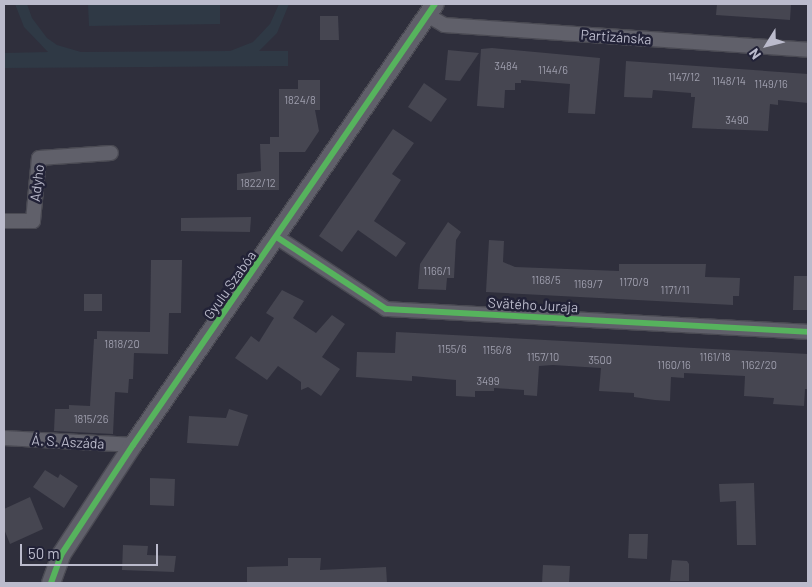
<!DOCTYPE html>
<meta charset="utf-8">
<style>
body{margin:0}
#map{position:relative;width:812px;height:587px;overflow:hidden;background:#2f2f3c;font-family:Barlow,sans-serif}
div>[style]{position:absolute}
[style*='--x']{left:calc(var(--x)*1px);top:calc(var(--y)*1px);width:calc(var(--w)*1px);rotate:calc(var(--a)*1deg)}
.green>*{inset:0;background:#2f3945}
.building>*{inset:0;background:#464651}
.roads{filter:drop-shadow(1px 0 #4a4a53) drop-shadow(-1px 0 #4a4a53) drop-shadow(0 1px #4a4a53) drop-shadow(0 -1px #4a4a53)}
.minor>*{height:14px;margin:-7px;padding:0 7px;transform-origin:7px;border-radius:7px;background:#60606a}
.tertiary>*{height:18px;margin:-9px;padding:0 9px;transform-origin:9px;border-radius:9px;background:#60606a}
.cycleway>*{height:6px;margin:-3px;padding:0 3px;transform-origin:3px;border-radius:3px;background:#56b35d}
span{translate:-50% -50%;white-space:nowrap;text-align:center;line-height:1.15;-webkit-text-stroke:5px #222237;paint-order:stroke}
.number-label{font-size:11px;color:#9e9ead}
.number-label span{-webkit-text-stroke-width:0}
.street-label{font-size:14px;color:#bbc}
.frame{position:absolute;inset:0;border:5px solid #bbc;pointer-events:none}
.north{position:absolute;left:742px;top:20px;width:50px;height:50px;-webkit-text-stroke:4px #222237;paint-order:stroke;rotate:234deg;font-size:14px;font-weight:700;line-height:20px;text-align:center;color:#bbc}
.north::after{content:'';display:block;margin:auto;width:18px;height:22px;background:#bbc;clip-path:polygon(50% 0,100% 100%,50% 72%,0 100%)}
.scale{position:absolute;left:20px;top:544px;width:138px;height:22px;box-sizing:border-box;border:2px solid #bbc;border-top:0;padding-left:6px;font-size:15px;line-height:18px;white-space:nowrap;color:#bbc;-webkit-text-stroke:4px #222237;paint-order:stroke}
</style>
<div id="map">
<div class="green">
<div style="clip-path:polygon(15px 4px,27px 4px,32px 18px,47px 38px,57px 45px,81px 52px,230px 51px,253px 42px,270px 24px,279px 4px,289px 4px,277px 33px,259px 51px,288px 51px,288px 66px,4px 68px,4px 53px,48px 52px,24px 27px)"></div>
<div style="clip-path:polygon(88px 4px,220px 4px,220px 24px,89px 26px)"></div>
</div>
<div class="building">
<div style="clip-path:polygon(717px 4px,791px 4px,790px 20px,716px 15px)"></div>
<div style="clip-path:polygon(320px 16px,338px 16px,339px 40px,320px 40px)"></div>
<div style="clip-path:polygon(492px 48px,600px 58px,595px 114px,568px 113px,570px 84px,521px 80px,521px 83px,515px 83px,515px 90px,505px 90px,504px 108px,477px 106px,481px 49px)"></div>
<div style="clip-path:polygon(448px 50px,479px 53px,460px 81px,445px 80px)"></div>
<div style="clip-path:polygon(626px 61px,808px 74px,808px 103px,778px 100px,778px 105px,770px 104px,768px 131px,692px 128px,695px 97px,691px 97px,691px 93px,653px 90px,652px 98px,624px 97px)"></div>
<div style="clip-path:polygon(298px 80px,320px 80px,320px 110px,315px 110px,319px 131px,305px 152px,279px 152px,279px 190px,237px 190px,237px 174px,261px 171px,260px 144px,270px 144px,270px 137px,279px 137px,279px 89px,298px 89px)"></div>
<div style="clip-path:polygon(424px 83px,447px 99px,431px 122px,408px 107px)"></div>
<div style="clip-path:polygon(393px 129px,414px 143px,392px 174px,401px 180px,374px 221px,406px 243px,396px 257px,358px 230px,342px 252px,319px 236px)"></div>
<div style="clip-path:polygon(251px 217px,250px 232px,181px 231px,181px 218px)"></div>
<div style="clip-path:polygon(448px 222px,461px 232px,456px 240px,454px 278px,447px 278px,446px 290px,418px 289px,420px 264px)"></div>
<div style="clip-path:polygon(489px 240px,504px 241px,503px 262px,515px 267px,619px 271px,619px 264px,706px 264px,705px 277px,740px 278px,739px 296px,733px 296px,733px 305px,486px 292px)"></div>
<div style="clip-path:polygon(151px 260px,182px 260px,181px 313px,169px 313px,168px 354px,134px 353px,133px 379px,129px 379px,128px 393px,115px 392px,113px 434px,54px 431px,55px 409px,69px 409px,69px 405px,90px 406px,94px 339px,97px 339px,97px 331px,150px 332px)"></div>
<div style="clip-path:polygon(794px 276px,808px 276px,808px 310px,793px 310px)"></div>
<div style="clip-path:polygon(282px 290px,304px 301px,293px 318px,316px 333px,332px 315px,345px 324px,322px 357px,340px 369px,321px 396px,308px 387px,301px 390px,301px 382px,278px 366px,267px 380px,235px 358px,251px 336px,259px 342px,274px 318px,266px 313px)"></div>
<div style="clip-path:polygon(84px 294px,102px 294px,102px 311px,84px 311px)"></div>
<div style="clip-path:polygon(396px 332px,808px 354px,808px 389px,805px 389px,804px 406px,773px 404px,774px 398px,744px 396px,745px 376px,684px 373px,684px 378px,671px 377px,670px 401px,655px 400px,634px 397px,634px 393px,599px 391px,601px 368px,553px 365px,539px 366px,537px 396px,524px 395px,524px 390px,494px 388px,494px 391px,475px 391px,475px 397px,456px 396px,456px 380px,412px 376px,412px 381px,356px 377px,357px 352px,395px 353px)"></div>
<div style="clip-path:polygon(229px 409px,248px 415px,238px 446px,187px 443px,189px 416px,226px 418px)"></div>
<div style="clip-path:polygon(45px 470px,58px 478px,60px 474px,78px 486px,64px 508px,33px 487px)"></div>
<div style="clip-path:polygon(150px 478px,175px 479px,174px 506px,150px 505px)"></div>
<div style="clip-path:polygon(754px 483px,756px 545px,737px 545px,736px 501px,720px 502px,719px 484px)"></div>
<div style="clip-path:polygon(30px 497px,43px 529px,10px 544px,4px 529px,4px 509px)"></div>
<div style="clip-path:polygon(629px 534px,648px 534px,647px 559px,628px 558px)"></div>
<div style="clip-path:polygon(123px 545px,148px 546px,147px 555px,176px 556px,174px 572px,122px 570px)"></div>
<div style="clip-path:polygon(288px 558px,321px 558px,320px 570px,386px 567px,387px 583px,247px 583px,247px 567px,288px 566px)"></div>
<div style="clip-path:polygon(672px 560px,687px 561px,689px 564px,689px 581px,670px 581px)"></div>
<div style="clip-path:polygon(543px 565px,570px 566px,569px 583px,542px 583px)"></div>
</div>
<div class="roads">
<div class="minor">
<div style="--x:427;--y:15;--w:20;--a:30"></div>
<div style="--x:444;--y:25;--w:365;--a:3.9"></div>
<div style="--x:4;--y:221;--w:29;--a:0"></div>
<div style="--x:33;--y:221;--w:63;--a:-84.6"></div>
<div style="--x:39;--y:158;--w:72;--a:-4"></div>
<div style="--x:278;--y:238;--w:129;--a:33.3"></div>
<div style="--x:386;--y:309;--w:423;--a:3.1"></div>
<div style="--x:4;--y:438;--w:129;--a:3.1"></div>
</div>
<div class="tertiary">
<div style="--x:51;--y:583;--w:30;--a:-70"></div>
<div style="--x:61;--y:555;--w:131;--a:-56.8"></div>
<div style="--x:133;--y:445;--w:534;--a:-55.6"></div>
</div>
</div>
<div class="cycleway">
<div style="--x:278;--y:238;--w:129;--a:33.3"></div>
<div style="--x:386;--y:309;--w:423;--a:3.1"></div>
<div style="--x:51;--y:583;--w:30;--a:-70"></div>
<div style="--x:61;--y:555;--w:131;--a:-56.8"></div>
<div style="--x:133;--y:445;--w:534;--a:-55.6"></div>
</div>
<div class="number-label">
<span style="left:506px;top:66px">3484</span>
<span style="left:553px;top:70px">1144/6</span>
<span style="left:684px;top:77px">1147/12</span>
<span style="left:729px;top:81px">1148/14</span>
<span style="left:771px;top:84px">1149/16</span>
<span style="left:300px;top:100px">1824/8</span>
<span style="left:737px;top:120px">3490</span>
<span style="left:258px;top:183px">1822/12</span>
<span style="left:437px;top:271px">1166/1</span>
<span style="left:546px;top:280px">1168/5</span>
<span style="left:634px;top:282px">1170/9</span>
<span style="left:588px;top:284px">1169/7</span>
<span style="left:675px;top:290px">1171/11</span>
<span style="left:122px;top:344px">1818/20</span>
<span style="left:452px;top:349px">1155/6</span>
<span style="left:497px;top:350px">1156/8</span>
<span style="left:543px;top:357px">1157/10</span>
<span style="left:715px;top:357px">1161/18</span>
<span style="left:600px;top:360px">3500</span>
<span style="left:674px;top:365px">1160/16</span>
<span style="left:759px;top:365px">1162/20</span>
<span style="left:488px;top:381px">3499</span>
<span style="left:91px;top:419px">1815/26</span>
</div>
<div class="street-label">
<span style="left:616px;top:37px;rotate:4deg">Partizánska</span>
<span style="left:37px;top:183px;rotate:-83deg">Adyho</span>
<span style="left:230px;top:285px;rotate:-55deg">Gyulu Szabóa</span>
<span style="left:533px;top:305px;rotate:3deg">Svätého Juraja</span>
<span style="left:68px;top:442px;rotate:3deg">Á. S. Aszáda</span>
</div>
<div class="frame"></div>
<div class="north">N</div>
<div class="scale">50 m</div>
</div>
